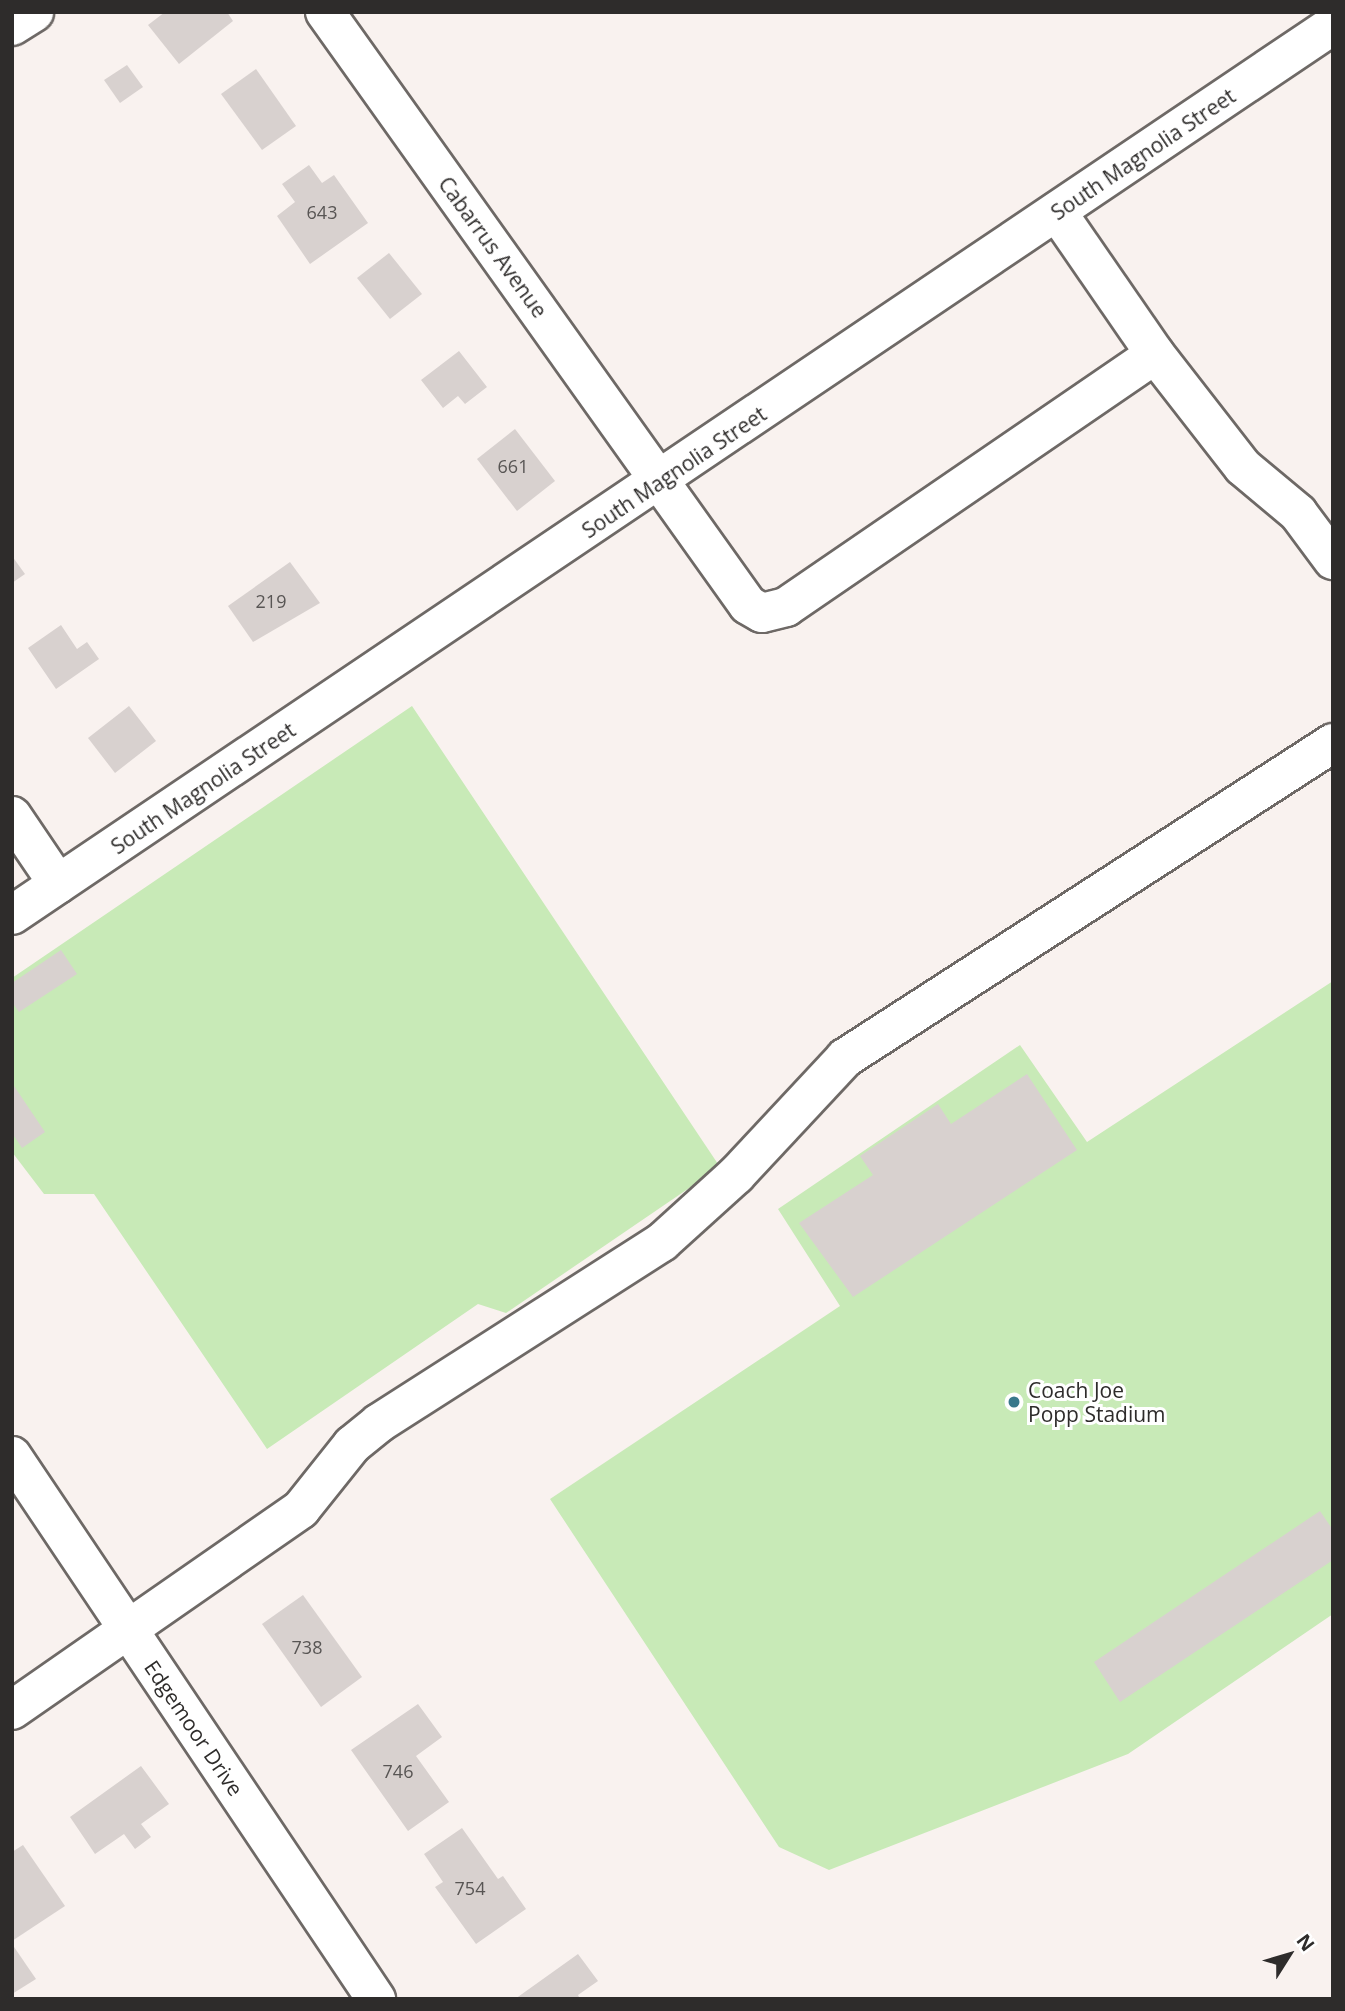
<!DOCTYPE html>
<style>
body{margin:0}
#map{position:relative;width:1345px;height:2011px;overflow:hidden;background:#f9f2ef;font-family:"Open Sans",sans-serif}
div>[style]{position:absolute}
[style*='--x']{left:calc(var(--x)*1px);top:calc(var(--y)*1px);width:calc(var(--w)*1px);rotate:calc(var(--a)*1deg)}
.green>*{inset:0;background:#c8eab7}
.building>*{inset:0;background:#d8d1cf}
.roads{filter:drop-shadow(2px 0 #6e6966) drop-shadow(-2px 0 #6e6966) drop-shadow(0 2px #6e6966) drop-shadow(0 -2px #6e6966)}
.minor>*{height:38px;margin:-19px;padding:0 19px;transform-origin:19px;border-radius:19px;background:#fff}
.dots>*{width:19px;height:19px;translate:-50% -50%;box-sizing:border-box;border:4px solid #fff;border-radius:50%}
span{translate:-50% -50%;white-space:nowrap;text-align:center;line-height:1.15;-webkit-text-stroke:6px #fff;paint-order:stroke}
.number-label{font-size:18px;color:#585554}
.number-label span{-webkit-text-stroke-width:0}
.street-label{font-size:21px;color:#2e2c2b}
.poi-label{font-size:21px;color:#2e2c2b}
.left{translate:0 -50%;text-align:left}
.frame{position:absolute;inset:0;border:14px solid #2e2c2b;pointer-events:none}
.north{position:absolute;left:1254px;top:1920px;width:70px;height:70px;-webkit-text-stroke:5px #fff;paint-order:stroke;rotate:53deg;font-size:19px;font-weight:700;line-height:28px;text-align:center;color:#2e2c2b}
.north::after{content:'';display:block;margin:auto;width:24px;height:32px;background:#2e2c2b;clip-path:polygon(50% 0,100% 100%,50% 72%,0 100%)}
</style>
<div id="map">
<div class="green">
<div style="clip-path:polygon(412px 706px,720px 1167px,506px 1313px,478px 1304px,267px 1449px,94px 1194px,44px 1194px,12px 1152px,12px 978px)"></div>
<div style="clip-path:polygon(1333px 981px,1333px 1614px,1128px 1754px,829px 1870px,779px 1847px,550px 1499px,840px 1306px,778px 1209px,1020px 1045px,1087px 1142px)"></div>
</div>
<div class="building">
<div style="clip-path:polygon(165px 12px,227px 12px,233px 21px,179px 64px,148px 25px)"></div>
<div style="clip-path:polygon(127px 65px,143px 87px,120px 103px,104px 80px)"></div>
<div style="clip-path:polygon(256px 69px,296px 126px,262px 150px,221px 94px)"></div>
<div style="clip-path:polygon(309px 165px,322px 183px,334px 175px,368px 223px,310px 264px,277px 216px,295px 202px,282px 184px)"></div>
<div style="clip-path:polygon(389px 253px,422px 294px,390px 319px,357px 278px)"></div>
<div style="clip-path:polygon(459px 351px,487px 387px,465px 404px,458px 396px,443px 408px,421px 380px)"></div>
<div style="clip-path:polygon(515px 429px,555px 481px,517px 511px,477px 459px)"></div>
<div style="clip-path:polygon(12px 556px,25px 574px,12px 583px)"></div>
<div style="clip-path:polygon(290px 562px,320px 603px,253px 642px,228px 606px)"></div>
<div style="clip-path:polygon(61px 625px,77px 649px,87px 642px,99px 659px,56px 689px,28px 648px)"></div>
<div style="clip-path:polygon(129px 706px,156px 741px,115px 773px,88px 738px)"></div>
<div style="clip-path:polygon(61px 950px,77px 974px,19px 1012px,12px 1002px,12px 983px)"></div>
<div style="clip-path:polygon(1027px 1074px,1077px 1150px,853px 1297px,799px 1223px,873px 1175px,860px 1156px,938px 1104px,951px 1124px)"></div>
<div style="clip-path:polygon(12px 1083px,45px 1132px,22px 1148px,12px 1133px)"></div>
<div style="clip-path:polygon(1320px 1511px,1333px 1530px,1333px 1560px,1120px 1702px,1094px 1662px)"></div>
<div style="clip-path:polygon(303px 1595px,362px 1677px,321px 1707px,262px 1624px)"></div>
<div style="clip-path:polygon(418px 1704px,442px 1737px,416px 1756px,449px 1802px,408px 1831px,351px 1750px)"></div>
<div style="clip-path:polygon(141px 1766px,169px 1804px,141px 1824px,151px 1837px,135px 1849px,124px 1834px,95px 1854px,70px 1817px)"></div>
<div style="clip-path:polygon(462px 1828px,498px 1879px,503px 1876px,526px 1909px,476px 1944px,435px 1887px,443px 1882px,424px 1854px)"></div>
<div style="clip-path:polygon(23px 1845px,65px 1906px,12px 1941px,12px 1852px)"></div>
<div style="clip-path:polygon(12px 1944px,36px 1979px,12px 1994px)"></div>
<div style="clip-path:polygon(578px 1954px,598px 1981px,578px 1995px,580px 1999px,515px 1999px)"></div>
</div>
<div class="roads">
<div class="minor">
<div style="--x:325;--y:12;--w:728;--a:54.5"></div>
<div style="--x:748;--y:605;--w:16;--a:30"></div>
<div style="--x:762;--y:613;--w:25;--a:-14"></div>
<div style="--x:786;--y:607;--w:447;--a:-34.4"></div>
<div style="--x:1155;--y:354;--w:173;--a:-124.6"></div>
<div style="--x:12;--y:26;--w:26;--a:-32"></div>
<div style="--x:1155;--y:354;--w:143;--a:52.1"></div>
<div style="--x:1243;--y:467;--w:72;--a:39.9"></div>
<div style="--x:1298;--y:513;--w:59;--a:53.3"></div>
<div style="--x:12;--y:816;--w:82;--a:55.9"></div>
<div style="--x:12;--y:915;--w:1593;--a:-33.97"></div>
<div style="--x:12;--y:1456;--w:654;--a:56.16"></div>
<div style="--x:12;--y:1710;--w:352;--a:-34.8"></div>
<div style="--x:301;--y:1509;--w:82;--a:-51.4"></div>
<div style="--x:352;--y:1445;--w:35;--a:-39"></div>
<div style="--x:379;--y:1423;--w:336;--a:-32.6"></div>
<div style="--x:662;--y:1242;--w:100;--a:-42.2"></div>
<div style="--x:736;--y:1175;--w:160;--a:-47"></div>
<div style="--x:845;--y:1058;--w:581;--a:-32.84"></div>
</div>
</div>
<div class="dots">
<div style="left:1014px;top:1402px;background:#38788b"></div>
</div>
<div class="number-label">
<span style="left:322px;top:212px">643</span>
<span style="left:513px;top:466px">661</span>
<span style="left:271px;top:601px">219</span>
<span style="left:307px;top:1647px">738</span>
<span style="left:398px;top:1771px">746</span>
<span style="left:470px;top:1888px">754</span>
</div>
<div class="street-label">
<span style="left:1143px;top:154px;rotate:-34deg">South Magnolia Street</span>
<span style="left:493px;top:247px;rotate:54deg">Cabarrus Avenue</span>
<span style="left:674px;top:472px;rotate:-34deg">South Magnolia Street</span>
<span style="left:203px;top:788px;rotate:-34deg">South Magnolia Street</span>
<span style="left:194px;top:1728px;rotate:56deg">Edgemoor Drive</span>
</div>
<div class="poi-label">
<span class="left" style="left:1028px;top:1402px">Coach Joe<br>Popp Stadium</span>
</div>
<div class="frame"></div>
<div class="north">N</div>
</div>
